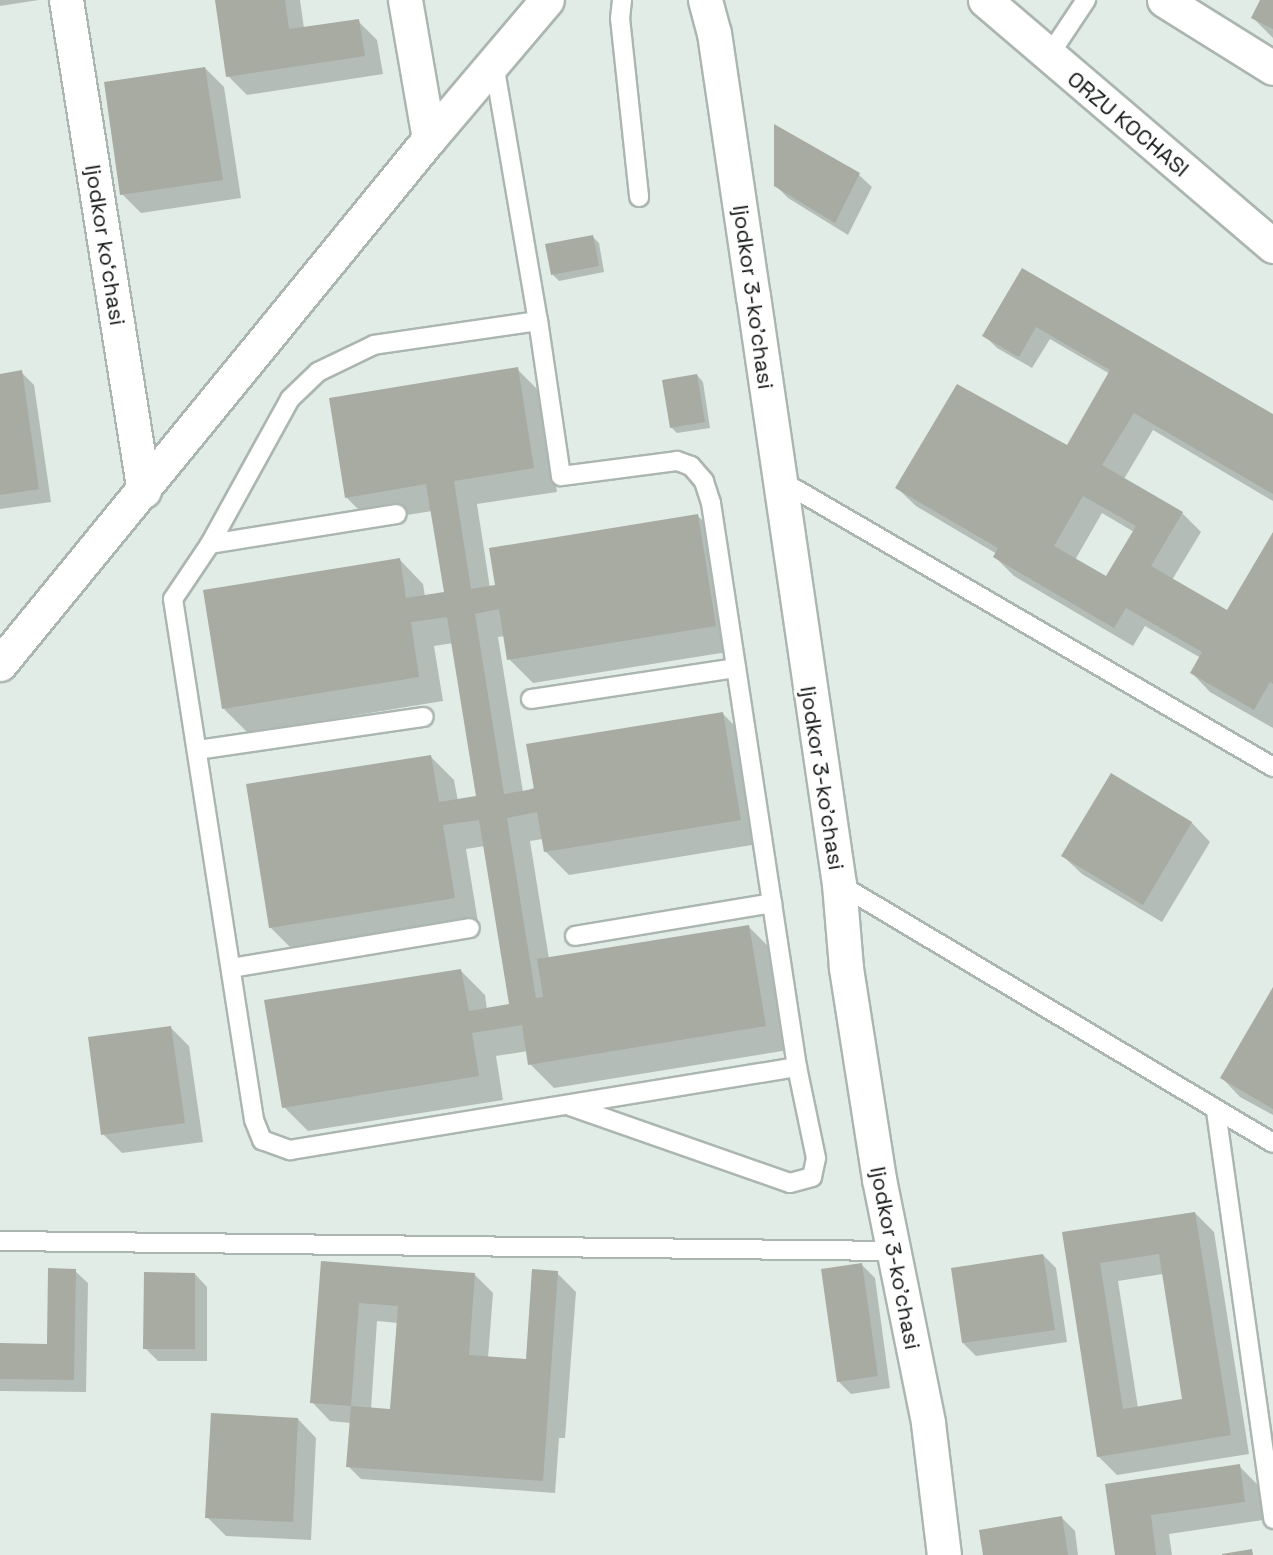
<!DOCTYPE html>
<meta charset="utf-8">
<style>
body{margin:0}
#map{position:relative;width:1273px;height:1555px;overflow:hidden;background:#e2ece6;font-family:"Space Grotesk",sans-serif}
div>[style]{position:absolute}
[style*='--x']{left:calc(var(--x)*1px);top:calc(var(--y)*1px);width:calc(var(--w)*1px);rotate:calc(var(--a)*1deg)}
.shadow>*{inset:0;background:#0003}
.building>*{inset:0;background:#a7aba2}
.roads{filter:drop-shadow(2px 0 #acb6b0) drop-shadow(-2px 0 #acb6b0) drop-shadow(0 2px #acb6b0) drop-shadow(0 -2px #acb6b0)}
.lane>*{height:18px;margin:-9px;padding:0 9px;transform-origin:9px;border-radius:9px;background:#fff}
.street>*{height:33px;margin:-16.5px;padding:0 16.5px;transform-origin:16.5px;border-radius:16.5px;background:#fff}
.secondary>*{height:33px;margin:-16.5px;padding:0 16.5px;transform-origin:16.5px;border-radius:16.5px;background:#fff}
span{translate:-50% -50%;white-space:nowrap;text-align:center;line-height:1.15;-webkit-text-stroke:6px #fff;paint-order:stroke}
.street-label{font-size:22px;color:#111512}
</style>
<div id="map">
<div class="shadow">
<div style="clip-path:polygon(0 0,39px 0,0 6px)"></div>
<div style="clip-path:polygon(216px 0,300px 0,304px 28px,358px 21px,377px 40px,383px 74px,247px 95px,228px 76px)"></div>
<div style="clip-path:polygon(1262px 0,1273px 0,1273px 38px,1253px 18px)"></div>
<div style="clip-path:polygon(205px 68px,224px 87px,241px 198px,141px 213px,122px 194px)"></div>
<div style="clip-path:polygon(776px 127px,859px 175px,872px 187px,848px 235px,788px 198px,775px 185px)"></div>
<div style="clip-path:polygon(593px 237px,599px 243px,604px 272px,559px 281px,553px 275px)"></div>
<div style="clip-path:polygon(evenodd,1023px 270px,1273px 416px,1273px 501px,1153px 430px,1124px 479px,1182px 513px,1201px 532px,1172px 580px,1227px 612px,1273px 535px,1273px 728px,1210px 692px,1192px 673px,1201px 658px,1145px 626px,1133px 646px,1014px 576px,995px 557px,997px 554px,916px 506px,897px 488px,1068px 447px,1110px 374px,1050px 339px,1032px 368px,997px 348px,984px 335px,1023px 270px,1102px 513px,1134px 532px,1106px 578px,1075px 560px,1102px 513px)"></div>
<div style="clip-path:polygon(517px 369px,541px 393px,557px 492px,477px 504px,490px 588px,698px 516px,722px 540px,740px 650px,533px 683px,509px 659px,505px 636px,498px 637px,523px 792px,723px 714px,747px 738px,764px 843px,569px 875px,545px 851px,543px 839px,530px 841px,549px 959px,749px 927px,773px 951px,789px 1050px,554px 1088px,530px 1064px,528px 1051px,496px 1056px,503px 1100px,308px 1131px,284px 1107px,461px 971px,485px 995px,487px 1010px,511px 1006px,485px 846px,466px 849px,478px 922px,294px 951px,270px 927px,430px 756px,454px 780px,458px 801px,478px 798px,453px 643px,434px 646px,443px 701px,248px 733px,224px 709px,399px 559px,423px 584px,425px 596px,445px 593px,432px 511px,370px 521px,346px 497px)"></div>
<div style="clip-path:polygon(21px 372px,34px 385px,51px 502px,0 509px,0 375px)"></div>
<div style="clip-path:polygon(697px 375px,703px 382px,710px 428px,677px 433px,671px 427px)"></div>
<div style="clip-path:polygon(1112px 775px,1192px 823px,1210px 842px,1162px 922px,1082px 874px,1063px 856px)"></div>
<div style="clip-path:polygon(1273px 990px,1273px 1115px,1240px 1097px,1222px 1078px)"></div>
<div style="clip-path:polygon(170px 1027px,189px 1046px,203px 1142px,122px 1153px,103px 1134px)"></div>
<div style="clip-path:polygon(evenodd,1195px 1213px,1214px 1232px,1249px 1454px,1117px 1475px,1098px 1456px,1063px 1234px,1195px 1213px,1163px 1274px,1183px 1401px,1138px 1408px,1118px 1281px,1163px 1274px)"></div>
<div style="clip-path:polygon(1043px 1255px,1056px 1268px,1067px 1342px,976px 1356px,963px 1343px)"></div>
<div style="clip-path:polygon(evenodd,322px 1263px,474px 1274px,493px 1293px,488px 1358px,527px 1361px,557px 1273px,576px 1292px,565px 1438px,559px 1438px,555px 1493px,361px 1479px,348px 1466px,351px 1423px,330px 1421px,312px 1402px,322px 1263px,377px 1321px,398px 1323px,392px 1410px,371px 1409px,377px 1321px)"></div>
<div style="clip-path:polygon(862px 1265px,875px 1278px,890px 1388px,851px 1394px,838px 1381px)"></div>
<div style="clip-path:polygon(75px 1271px,88px 1283px,86px 1392px,0 1391px,0 1345px,49px 1346px)"></div>
<div style="clip-path:polygon(195px 1274px,207px 1287px,207px 1361px,158px 1361px,145px 1348px)"></div>
<div style="clip-path:polygon(298px 1419px,316px 1438px,311px 1540px,226px 1536px,207px 1517px)"></div>
<div style="clip-path:polygon(1239px 1466px,1258px 1485px,1263px 1520px,1169px 1534px,1172px 1555px,1116px 1555px,1106px 1485px)"></div>
<div style="clip-path:polygon(1062px 1518px,1075px 1531px,1078px 1555px,985px 1555px)"></div>
</div>
<div class="building">
<div style="clip-path:polygon(215px 0,285px 0,289px 29px,359px 19px,365px 56px,226px 77px)"></div>
<div style="clip-path:polygon(1260px 0,1273px 0,1273px 29px,1251px 18px)"></div>
<div style="clip-path:polygon(205px 67px,223px 180px,120px 195px,104px 82px)"></div>
<div style="clip-path:polygon(774px 124px,860px 173px,835px 223px,774px 186px)"></div>
<div style="clip-path:polygon(593px 235px,599px 266px,551px 275px,545px 244px)"></div>
<div style="clip-path:polygon(evenodd,1022px 268px,1273px 414px,1273px 494px,1134px 413px,1102px 465px,1183px 512px,1151px 566px,1227px 610px,1273px 532px,1273px 684px,1270px 682px,1254px 710px,1190px 673px,1202px 652px,1126px 608px,1114px 628px,993px 557px,998px 548px,895px 488px,957px 384px,1067px 445px,1110px 370px,1036px 327px,1019px 357px,982px 336px,1022px 268px,1083px 496px,1136px 526px,1106px 576px,1054px 546px,1083px 496px)"></div>
<div style="clip-path:polygon(518px 367px,534px 468px,454px 481px,471px 589px,495px 585px,489px 548px,698px 514px,716px 626px,507px 660px,499px 609px,475px 614px,504px 794px,534px 789px,526px 744px,723px 712px,741px 820px,544px 852px,537px 812px,507px 818px,536px 998px,543px 997px,537px 959px,749px 925px,766px 1026px,528px 1065px,522px 1025px,472px 1033px,479px 1076px,282px 1108px,264px 1000px,461px 969px,469px 1011px,509px 1004px,479px 820px,443px 825px,455px 898px,269px 928px,246px 784px,431px 755px,439px 802px,476px 796px,447px 617px,411px 622px,419px 677px,222px 709px,203px 590px,400px 558px,406px 598px,444px 592px,426px 484px,345px 498px,329px 398px)"></div>
<div style="clip-path:polygon(22px 370px,39px 489px,0 495px,0 374px)"></div>
<div style="clip-path:polygon(697px 374px,705px 422px,670px 428px,662px 380px)"></div>
<div style="clip-path:polygon(1111px 773px,1192px 822px,1143px 905px,1061px 856px)"></div>
<div style="clip-path:polygon(1273px 987px,1273px 1109px,1220px 1078px)"></div>
<div style="clip-path:polygon(171px 1026px,185px 1123px,101px 1135px,88px 1037px)"></div>
<div style="clip-path:polygon(evenodd,1195px 1212px,1231px 1435px,1097px 1457px,1062px 1232px,1195px 1212px,1159px 1254px,1182px 1399px,1123px 1409px,1100px 1263px,1159px 1254px)"></div>
<div style="clip-path:polygon(1043px 1254px,1055px 1330px,962px 1343px,951px 1268px)"></div>
<div style="clip-path:polygon(evenodd,321px 1261px,475px 1273px,469px 1355px,526px 1359px,532px 1269px,558px 1271px,543px 1481px,346px 1467px,351px 1406px,310px 1403px,321px 1261px,359px 1303px,398px 1306px,390px 1409px,351px 1406px,359px 1303px)"></div>
<div style="clip-path:polygon(862px 1263px,878px 1376px,837px 1382px,821px 1269px)"></div>
<div style="clip-path:polygon(48px 1268px,76px 1269px,74px 1380px,0 1379px,0 1343px,47px 1344px)"></div>
<div style="clip-path:polygon(144px 1272px,195px 1273px,195px 1349px,143px 1349px)"></div>
<div style="clip-path:polygon(211px 1413px,298px 1418px,293px 1522px,205px 1518px)"></div>
<div style="clip-path:polygon(1240px 1464px,1245px 1502px,1151px 1515px,1156px 1555px,1115px 1555px,1105px 1484px)"></div>
<div style="clip-path:polygon(1062px 1516px,1068px 1555px,983px 1555px,979px 1530px)"></div>
<div style="clip-path:polygon(1252px 1549px,1253px 1555px,1222px 1555px,1222px 1554px)"></div>
</div>
<div class="roads">
<div class="lane">
<div style="--x:622;--y:0;--w:18;--a:96"></div>
<div style="--x:620;--y:18;--w:180;--a:83.9"></div>
<div style="--x:1048;--y:57;--w:69;--a:-56.3"></div>
<div style="--x:494;--y:64;--w:261;--a:80.3"></div>
<div style="--x:538;--y:321;--w:166;--a:171.7"></div>
<div style="--x:374;--y:345;--w:62;--a:154.3"></div>
<div style="--x:318;--y:372;--w:39;--a:136"></div>
<div style="--x:290;--y:399;--w:166;--a:118.9"></div>
<div style="--x:210;--y:544;--w:66;--a:123.9"></div>
<div style="--x:173;--y:599;--w:527;--a:81.16"></div>
<div style="--x:254;--y:1120;--w:22;--a:68"></div>
<div style="--x:262;--y:1140;--w:30;--a:20"></div>
<div style="--x:290;--y:1150;--w:514;--a:-9.3"></div>
<div style="--x:797;--y:1067;--w:571;--a:-98.67"></div>
<div style="--x:711;--y:503;--w:23;--a:-108"></div>
<div style="--x:704;--y:481;--w:20;--a:-131"></div>
<div style="--x:691;--y:466;--w:15;--a:-160"></div>
<div style="--x:677;--y:461;--w:117;--a:172.6"></div>
<div style="--x:561;--y:476;--w:157;--a:-98.4"></div>
<div style="--x:778;--y:479;--w:573;--a:30.19"></div>
<div style="--x:210;--y:544;--w:189;--a:-9.1"></div>
<div style="--x:531;--y:699;--w:207;--a:-8.6"></div>
<div style="--x:197;--y:750;--w:229;--a:-8.3"></div>
<div style="--x:839;--y:884;--w:505;--a:30.83"></div>
<div style="--x:575;--y:936;--w:200;--a:-9.5"></div>
<div style="--x:232;--y:968;--w:241;--a:-9.5"></div>
<div style="--x:570;--y:1106;--w:233;--a:19.3"></div>
<div style="--x:790;--y:1183;--w:23;--a:-15"></div>
<div style="--x:812;--y:1177;--w:19;--a:-78"></div>
<div style="--x:816;--y:1158;--w:93;--a:-101.8"></div>
<div style="--x:1216;--y:1111;--w:412;--a:82"></div>
<div style="--x:0;--y:1241;--w:893;--a:0.64"></div>
</div>
<div class="street">
<div style="--x:66;--y:0;--w:497;--a:81"></div>
<div style="--x:405;--y:0;--w:141;--a:80.2"></div>
<div style="--x:705;--y:0;--w:34;--a:75"></div>
<div style="--x:714;--y:33;--w:266;--a:81.6"></div>
<div style="--x:753;--y:296;--w:594;--a:81.68"></div>
<div style="--x:839;--y:884;--w:84;--a:85.2"></div>
<div style="--x:846;--y:968;--w:214;--a:81.1"></div>
<div style="--x:879;--y:1179;--w:249;--a:78.6"></div>
<div style="--x:928;--y:1423;--w:133;--a:83.1"></div>
<div style="--x:1164;--y:0;--w:128;--a:32"></div>
<div style="--x:0;--y:664;--w:678;--a:-50.75"></div>
<div style="--x:429;--y:139;--w:182;--a:-49.7"></div>
</div>
<div class="secondary">
<div style="--x:985;--y:0;--w:379;--a:40.5"></div>
</div>
</div>
<div class="street-label">
<span style="left:1128px;top:124px;rotate:40deg">ORZU KOCHASI</span>
<span style="left:105px;top:245px;rotate:81deg">Ijodkor koʻchasi</span>
<span style="left:753px;top:297px;rotate:82deg">Ijodkor 3-koʼchasi</span>
<span style="left:822px;top:778px;rotate:81deg">Ijodkor 3-koʼchasi</span>
<span style="left:895px;top:1258px;rotate:79deg">Ijodkor 3-koʼchasi</span>
</div>
</div>
